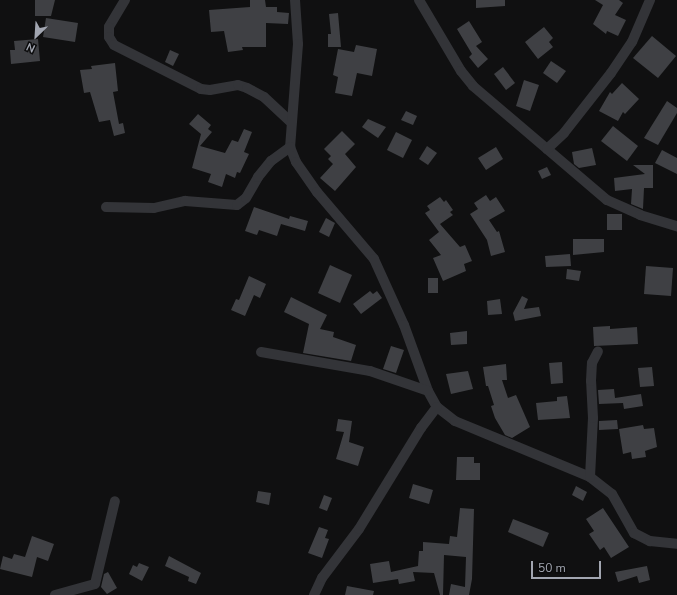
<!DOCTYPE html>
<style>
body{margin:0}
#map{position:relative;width:677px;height:595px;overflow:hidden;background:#101011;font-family:"Nunito Sans",sans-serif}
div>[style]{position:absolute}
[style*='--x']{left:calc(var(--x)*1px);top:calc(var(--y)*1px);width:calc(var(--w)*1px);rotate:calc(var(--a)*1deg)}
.building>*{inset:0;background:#3f4044}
.street>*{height:10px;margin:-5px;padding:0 5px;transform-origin:5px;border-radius:5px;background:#333438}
span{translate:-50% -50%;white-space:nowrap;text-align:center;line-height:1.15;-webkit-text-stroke:3px #0b0b0c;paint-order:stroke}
.north{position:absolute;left:16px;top:16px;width:40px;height:40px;-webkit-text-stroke:3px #0b0b0c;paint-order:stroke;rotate:205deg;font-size:11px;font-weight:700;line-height:16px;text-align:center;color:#a2a6b1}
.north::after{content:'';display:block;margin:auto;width:14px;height:18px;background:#a2a6b1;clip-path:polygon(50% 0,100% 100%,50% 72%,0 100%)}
.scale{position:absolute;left:531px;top:561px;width:70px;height:18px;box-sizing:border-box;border:2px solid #a2a6b1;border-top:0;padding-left:5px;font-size:12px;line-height:14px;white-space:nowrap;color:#a2a6b1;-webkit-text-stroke:3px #0b0b0c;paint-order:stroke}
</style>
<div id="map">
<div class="building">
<div style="clip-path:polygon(35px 0,55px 0,51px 16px,35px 16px)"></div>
<div style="clip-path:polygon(250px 0,265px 0,266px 7px,277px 7px,277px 12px,289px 13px,288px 24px,266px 23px,266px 47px,242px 47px,243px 50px,228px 52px,224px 31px,211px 32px,209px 10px,250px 7px)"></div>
<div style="clip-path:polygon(476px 0,505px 0,505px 6px,476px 8px)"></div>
<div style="clip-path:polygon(595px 0,619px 0,623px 3px,615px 15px,626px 20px,618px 36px,607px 31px,606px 34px,593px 24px,603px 5px)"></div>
<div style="clip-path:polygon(338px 13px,341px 47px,328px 47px,328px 34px,331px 34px,329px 14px)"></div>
<div style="clip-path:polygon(46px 18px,78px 23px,75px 42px,43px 37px)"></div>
<div style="clip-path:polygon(469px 21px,482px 42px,476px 46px,488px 59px,478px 68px,469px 57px,472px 54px,457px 29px)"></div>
<div style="clip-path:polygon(544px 27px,553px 38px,549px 42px,553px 47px,538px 59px,525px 42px)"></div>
<div style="clip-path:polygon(652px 36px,676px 56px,658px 78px,633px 58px)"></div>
<div style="clip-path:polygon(38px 39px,40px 61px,11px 64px,10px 50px,15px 50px,14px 41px)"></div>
<div style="clip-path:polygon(356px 45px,377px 49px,372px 76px,357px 73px,352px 96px,335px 93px,338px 77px,333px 75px,338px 49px,354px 52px)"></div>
<div style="clip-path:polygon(170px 50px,179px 54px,173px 66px,165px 62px)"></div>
<div style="clip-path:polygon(551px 61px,566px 71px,557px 83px,543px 73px)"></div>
<div style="clip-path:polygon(115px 63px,118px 91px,113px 92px,119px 124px,123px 123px,125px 133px,114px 136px,110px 120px,99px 122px,90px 92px,84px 93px,80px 70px,92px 69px,91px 66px)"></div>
<div style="clip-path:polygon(503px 67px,515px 83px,506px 90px,494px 74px)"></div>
<div style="clip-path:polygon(524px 80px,539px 85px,530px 111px,516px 106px)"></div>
<div style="clip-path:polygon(622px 83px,639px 99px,625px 114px,623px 112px,618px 121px,599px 111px,610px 92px,612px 94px)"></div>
<div style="clip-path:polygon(667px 101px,677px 108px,677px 113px,658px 145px,644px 138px)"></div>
<div style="clip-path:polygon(406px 111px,417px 116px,413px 125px,401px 120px)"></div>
<div style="clip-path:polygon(198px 114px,211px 125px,208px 129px,212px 132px,200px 146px,225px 153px,232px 140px,238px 142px,244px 129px,252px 132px,244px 152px,249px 154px,240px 173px,237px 172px,235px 178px,226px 174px,222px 187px,208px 182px,211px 174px,192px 168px,201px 134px,189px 124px)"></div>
<div style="clip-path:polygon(368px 119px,386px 127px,378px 138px,362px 127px)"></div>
<div style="clip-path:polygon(613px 126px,638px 146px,627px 161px,601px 141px)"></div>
<div style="clip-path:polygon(342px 131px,355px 144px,345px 154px,356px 167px,335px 191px,320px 178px,333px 164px,328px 159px,331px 156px,324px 149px)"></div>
<div style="clip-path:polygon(396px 132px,412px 140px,403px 158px,387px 150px)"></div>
<div style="clip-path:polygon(427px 146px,437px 153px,428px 165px,419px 159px)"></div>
<div style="clip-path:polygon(496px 147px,503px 159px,486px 170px,478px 158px)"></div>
<div style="clip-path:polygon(592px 148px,596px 165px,579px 168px,574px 164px,572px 152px)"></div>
<div style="clip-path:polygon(662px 150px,677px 158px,677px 174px,655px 163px)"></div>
<div style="clip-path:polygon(633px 165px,653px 165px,653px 188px,644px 188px,643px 209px,631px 204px,632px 189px,615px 191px,614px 178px,645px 174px)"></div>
<div style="clip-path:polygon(547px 167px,551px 175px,542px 179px,538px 171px)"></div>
<div style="clip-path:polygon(486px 195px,490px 201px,496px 197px,505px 211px,489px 220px,497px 232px,499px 231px,505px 252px,491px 256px,487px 240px,470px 214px,478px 209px,474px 203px)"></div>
<div style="clip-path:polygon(440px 197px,444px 202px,446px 200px,453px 210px,450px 212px,453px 215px,440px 224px,460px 247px,465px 245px,472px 261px,464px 264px,466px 271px,443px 281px,433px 258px,441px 255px,429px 240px,439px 232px,425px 213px,430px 210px,427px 206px)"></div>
<div style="clip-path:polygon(254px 207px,289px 219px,290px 216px,308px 221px,305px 231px,281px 224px,277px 236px,259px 230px,257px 235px,245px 231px)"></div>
<div style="clip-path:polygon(607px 214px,622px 214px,622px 230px,607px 230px)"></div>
<div style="clip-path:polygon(326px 218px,335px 223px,329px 237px,319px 232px)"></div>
<div style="clip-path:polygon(573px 239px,604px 239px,604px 252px,573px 255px)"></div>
<div style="clip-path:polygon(570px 254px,571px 266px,546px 267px,545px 256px)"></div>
<div style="clip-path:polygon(330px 265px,352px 275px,340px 303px,318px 293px)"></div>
<div style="clip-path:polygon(646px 266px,673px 268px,671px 296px,644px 294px)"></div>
<div style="clip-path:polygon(567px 269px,581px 271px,579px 281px,566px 279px)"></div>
<div style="clip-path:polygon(249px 276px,266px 284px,260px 298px,254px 295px,245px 316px,231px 310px,236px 299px,239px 300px)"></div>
<div style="clip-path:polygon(428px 278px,438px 278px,438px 293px,428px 293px)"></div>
<div style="clip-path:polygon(370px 291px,373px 294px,377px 291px,382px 298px,361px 314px,353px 304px)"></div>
<div style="clip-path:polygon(522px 296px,528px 299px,524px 309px,539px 307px,541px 316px,515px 321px,513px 313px)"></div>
<div style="clip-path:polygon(291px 297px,327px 315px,320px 329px,334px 332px,333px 337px,356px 345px,351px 361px,303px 353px,309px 324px,284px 312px)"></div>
<div style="clip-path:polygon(500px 299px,502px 314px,488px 315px,487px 301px)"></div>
<div style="clip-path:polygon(610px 326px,610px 329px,637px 327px,638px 344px,594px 346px,593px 327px)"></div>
<div style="clip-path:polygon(467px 331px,467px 344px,451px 345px,450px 333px)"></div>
<div style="clip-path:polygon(391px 346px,404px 350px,396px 373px,383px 369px)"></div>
<div style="clip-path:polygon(562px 362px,563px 383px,551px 384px,549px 363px)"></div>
<div style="clip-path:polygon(506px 364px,507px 380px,502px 380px,508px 398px,516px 395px,530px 427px,512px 438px,505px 435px,495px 418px,491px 406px,494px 405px,488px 386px,486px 386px,483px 367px)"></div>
<div style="clip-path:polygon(652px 367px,654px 386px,640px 387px,638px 368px)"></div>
<div style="clip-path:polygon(468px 371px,473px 389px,451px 394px,446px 374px)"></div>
<div style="clip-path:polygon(614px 389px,615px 398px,641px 394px,643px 406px,624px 409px,623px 403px,599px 404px,598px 390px)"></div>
<div style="clip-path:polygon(567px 396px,570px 418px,538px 420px,536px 403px,557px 401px,557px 397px)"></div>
<div style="clip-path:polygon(338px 419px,352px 421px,349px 442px,364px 447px,358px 466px,336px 459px,344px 432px,336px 431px)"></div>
<div style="clip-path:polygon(617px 420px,618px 429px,599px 430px,599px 421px)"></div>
<div style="clip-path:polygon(643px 425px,644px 429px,654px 428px,657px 447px,645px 451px,646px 457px,632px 459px,631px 452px,623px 454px,619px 429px)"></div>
<div style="clip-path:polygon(457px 457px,474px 457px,474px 463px,480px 463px,480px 480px,456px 480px)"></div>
<div style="clip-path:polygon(413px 484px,433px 490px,429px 504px,409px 498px)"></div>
<div style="clip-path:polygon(576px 486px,587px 492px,583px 501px,572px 495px)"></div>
<div style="clip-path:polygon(258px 491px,271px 493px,269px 505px,256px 502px)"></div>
<div style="clip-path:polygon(324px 495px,332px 498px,327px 511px,319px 508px)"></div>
<div style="clip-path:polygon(460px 508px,474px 509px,472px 579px,469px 595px,449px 595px,451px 584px,465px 587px,466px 557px,444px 555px,443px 595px,440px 595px,434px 573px,413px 572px,415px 581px,399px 584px,398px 579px,373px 583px,370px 564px,389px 561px,391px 572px,418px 566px,419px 551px,423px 551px,423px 542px,449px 544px,450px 536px,457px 537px)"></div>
<div style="clip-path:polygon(603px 508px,629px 547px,611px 558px,604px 547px,600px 550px,589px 534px,594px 531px,586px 519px)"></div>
<div style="clip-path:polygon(513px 519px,549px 533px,543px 547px,508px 532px)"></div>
<div style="clip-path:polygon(319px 527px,328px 530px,325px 538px,329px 539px,322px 558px,308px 553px)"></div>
<div style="clip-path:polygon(32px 536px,54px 544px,48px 561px,37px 557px,32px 577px,0 569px,3px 556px,12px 559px,14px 554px,25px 557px)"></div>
<div style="clip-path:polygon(169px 556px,201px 573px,196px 584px,188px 581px,189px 577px,165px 566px)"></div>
<div style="clip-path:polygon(139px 563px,149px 567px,142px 581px,129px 574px,133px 565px,137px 567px)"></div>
<div style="clip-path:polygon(647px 566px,650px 580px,639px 583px,637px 576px,618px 582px,615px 572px)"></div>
<div style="clip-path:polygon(108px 572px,117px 588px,107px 594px,101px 587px,104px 574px)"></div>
<div style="clip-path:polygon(347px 586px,374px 591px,373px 595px,345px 595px)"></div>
</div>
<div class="street">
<div style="--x:125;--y:0;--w:31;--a:121"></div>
<div style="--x:109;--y:27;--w:10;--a:90"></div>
<div style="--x:109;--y:37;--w:9;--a:58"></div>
<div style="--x:114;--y:45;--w:97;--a:26.8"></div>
<div style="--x:201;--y:89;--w:9;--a:6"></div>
<div style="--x:210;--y:90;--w:28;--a:-10"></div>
<div style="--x:238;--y:85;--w:9;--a:18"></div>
<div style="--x:247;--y:88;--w:19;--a:28"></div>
<div style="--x:264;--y:97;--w:37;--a:43"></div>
<div style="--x:295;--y:0;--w:44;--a:86.1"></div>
<div style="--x:298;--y:44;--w:103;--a:94.4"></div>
<div style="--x:290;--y:147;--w:16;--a:68"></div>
<div style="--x:296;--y:162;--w:37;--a:55"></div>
<div style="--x:317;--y:192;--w:88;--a:49.6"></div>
<div style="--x:374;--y:259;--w:72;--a:65.6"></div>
<div style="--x:404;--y:325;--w:70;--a:70"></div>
<div style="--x:428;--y:391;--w:18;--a:61"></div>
<div style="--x:437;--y:407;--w:23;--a:38"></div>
<div style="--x:455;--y:421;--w:146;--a:22.5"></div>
<div style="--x:590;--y:477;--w:28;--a:38"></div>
<div style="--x:612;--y:494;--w:45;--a:60.6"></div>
<div style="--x:634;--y:533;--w:18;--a:27"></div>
<div style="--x:650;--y:541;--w:27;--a:6"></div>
<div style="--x:419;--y:0;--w:82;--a:59.4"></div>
<div style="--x:461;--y:71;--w:19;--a:51"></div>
<div style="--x:473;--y:86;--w:176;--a:40.4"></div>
<div style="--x:607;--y:200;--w:36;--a:24"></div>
<div style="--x:640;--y:215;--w:39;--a:17"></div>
<div style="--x:547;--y:149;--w:23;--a:-43"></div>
<div style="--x:564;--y:133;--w:76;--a:-51.9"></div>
<div style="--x:611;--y:73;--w:37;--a:-56"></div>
<div style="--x:632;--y:42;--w:46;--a:-66.8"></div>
<div style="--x:106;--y:207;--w:48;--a:1.2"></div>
<div style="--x:154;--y:208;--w:32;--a:-13"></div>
<div style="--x:185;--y:201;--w:52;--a:4.4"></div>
<div style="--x:237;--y:205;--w:11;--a:-38"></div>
<div style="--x:246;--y:198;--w:24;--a:-60"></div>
<div style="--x:258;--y:177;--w:21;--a:-51"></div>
<div style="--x:271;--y:161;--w:24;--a:-36"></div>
<div style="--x:261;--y:352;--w:111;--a:9.9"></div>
<div style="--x:370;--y:371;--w:61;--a:19"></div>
<div style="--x:590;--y:477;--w:59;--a:-87.1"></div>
<div style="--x:593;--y:418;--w:37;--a:-93"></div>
<div style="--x:591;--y:381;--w:18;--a:-87"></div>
<div style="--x:592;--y:363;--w:13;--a:-63"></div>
<div style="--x:55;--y:595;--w:41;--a:-15.4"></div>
<div style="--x:95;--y:584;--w:85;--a:-76.5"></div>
<div style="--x:314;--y:595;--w:19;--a:-65"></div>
<div style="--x:322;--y:578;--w:61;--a:-52.9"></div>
<div style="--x:359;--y:529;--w:119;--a:-58.5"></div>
<div style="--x:421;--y:428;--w:26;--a:-53"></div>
</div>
<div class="north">N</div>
<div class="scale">50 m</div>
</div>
